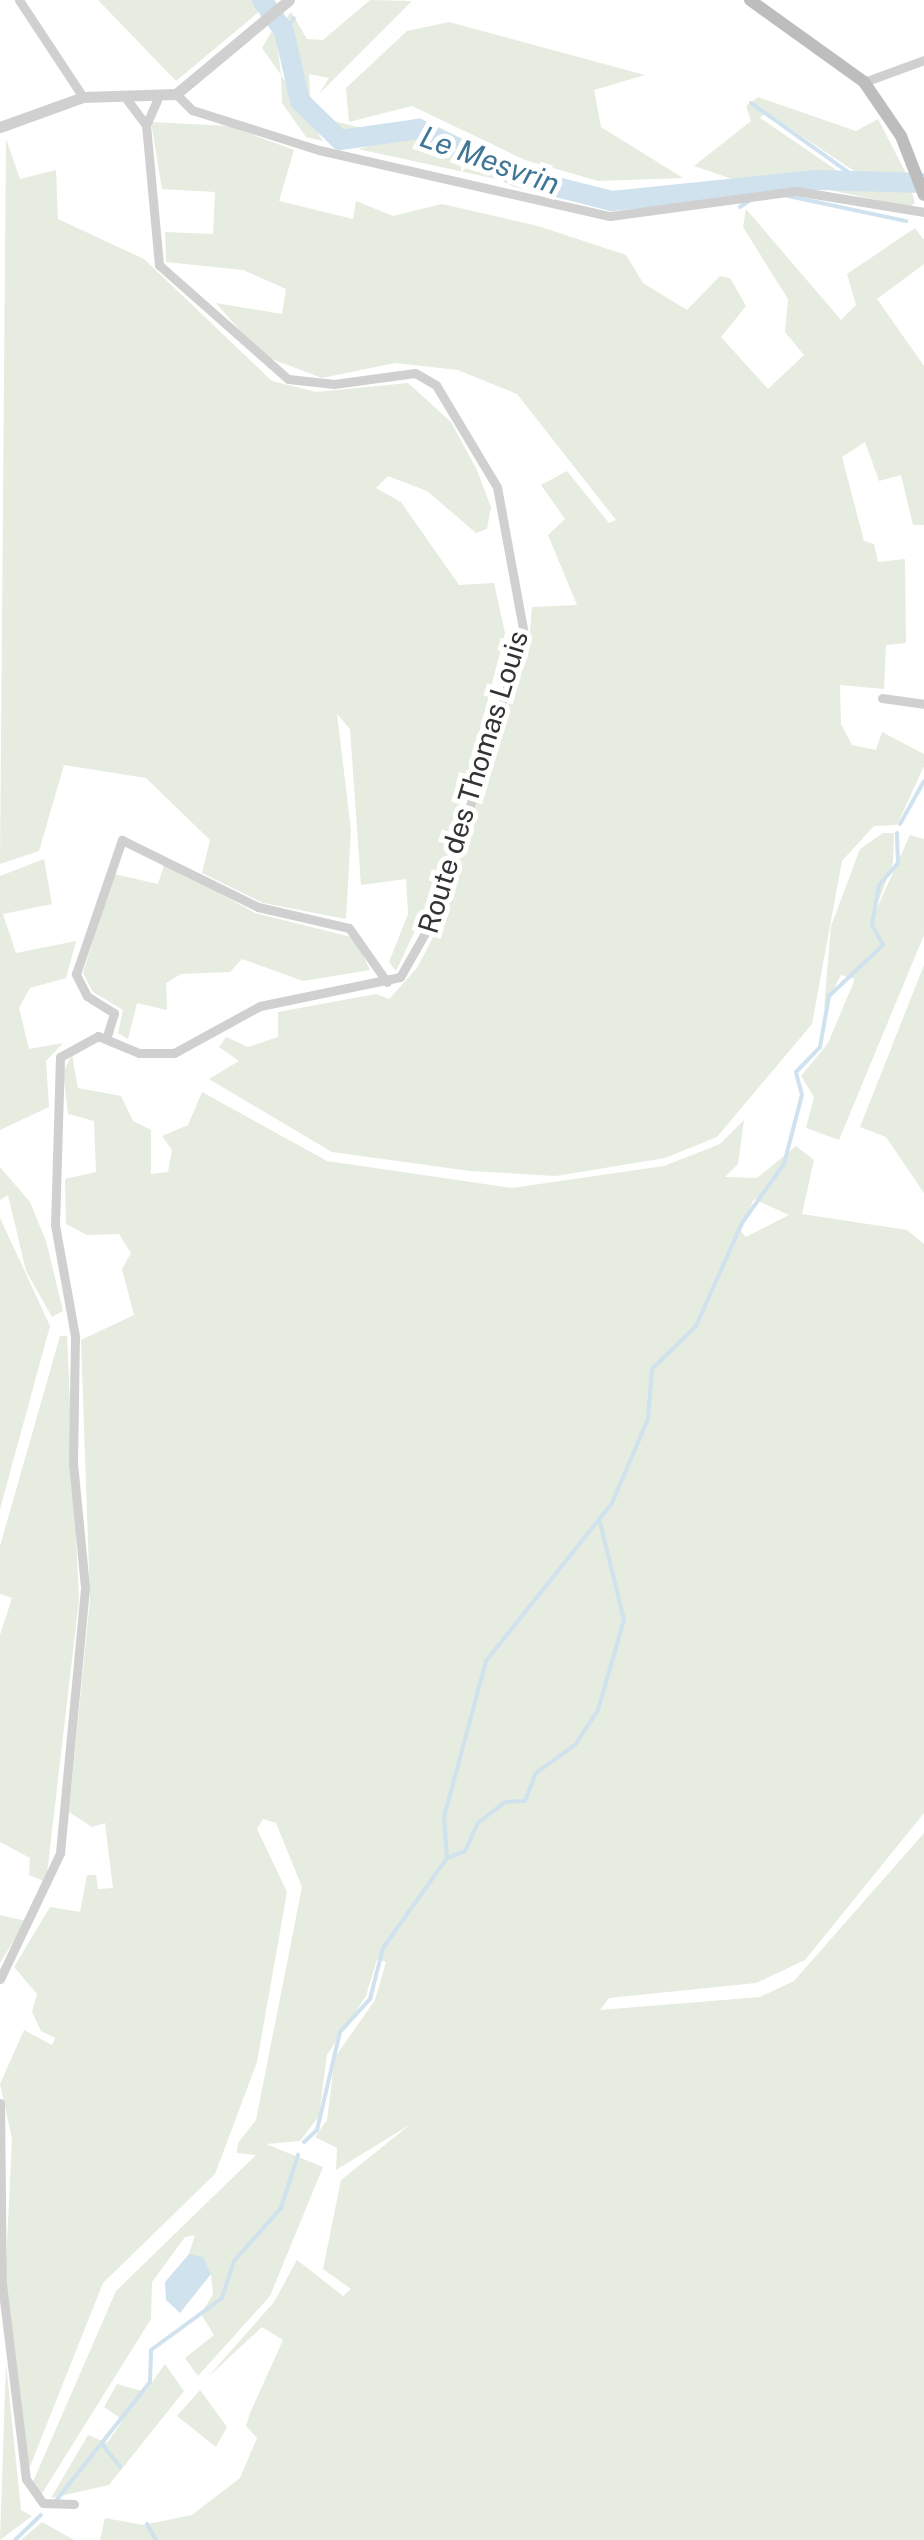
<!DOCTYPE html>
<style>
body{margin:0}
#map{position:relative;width:924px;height:2540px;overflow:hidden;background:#fff;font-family:"Public Sans",sans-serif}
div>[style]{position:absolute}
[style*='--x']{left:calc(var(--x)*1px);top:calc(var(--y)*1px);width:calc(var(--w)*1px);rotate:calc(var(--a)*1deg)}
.green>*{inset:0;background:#e6ecdf}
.water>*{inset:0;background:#cfe2ee}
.stream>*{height:4px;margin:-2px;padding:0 2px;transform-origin:2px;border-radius:2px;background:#cfe2ee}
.river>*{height:20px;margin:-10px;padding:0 10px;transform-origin:10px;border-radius:10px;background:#cfe2ee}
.minor>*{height:9px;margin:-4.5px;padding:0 4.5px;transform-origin:4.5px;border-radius:4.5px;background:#d0d0d0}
.tertiary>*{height:11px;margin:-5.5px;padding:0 5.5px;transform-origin:5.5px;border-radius:5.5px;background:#d0d0d0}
.secondary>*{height:12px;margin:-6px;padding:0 6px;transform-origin:6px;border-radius:6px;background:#bdbdbd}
span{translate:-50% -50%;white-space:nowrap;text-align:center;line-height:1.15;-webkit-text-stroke:10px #fff;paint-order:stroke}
.street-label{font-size:28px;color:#333}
.water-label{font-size:30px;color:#3f7597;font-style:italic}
</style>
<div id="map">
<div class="green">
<div style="clip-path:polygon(98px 0,273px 0,176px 81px)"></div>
<div style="clip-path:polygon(370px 0,412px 1px,319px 94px,329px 78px,309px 74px,310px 96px,326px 119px,370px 130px,420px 118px,514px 164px,608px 193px,495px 164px,428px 129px,364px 136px,321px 124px,303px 96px,285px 20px,291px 12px,307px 39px,323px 40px)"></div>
<div style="clip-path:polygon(449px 22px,645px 75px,594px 90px,601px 127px,683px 178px,598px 181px,525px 160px,412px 106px,349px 122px,346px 88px,407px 31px)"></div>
<div style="clip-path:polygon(275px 26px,281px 75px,323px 141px,306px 137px,282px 103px,281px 75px,262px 48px)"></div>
<div style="clip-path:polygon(758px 97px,856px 131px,878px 119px,908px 177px,869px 181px,766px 112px,760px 118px,854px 182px,824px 172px,732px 179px,694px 166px,751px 121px,746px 106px)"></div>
<div style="clip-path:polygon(151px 122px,229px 126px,294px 150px,279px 201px,353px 219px,356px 201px,393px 216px,442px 204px,538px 226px,626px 255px,643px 283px,687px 310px,720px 276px,730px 278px,746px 306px,721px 337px,768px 389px,804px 355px,785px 332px,788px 299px,743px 227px,746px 209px,841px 320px,856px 305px,847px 274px,915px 228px,924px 240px,924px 264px,877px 299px,924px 366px,924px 525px,913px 525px,901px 475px,879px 481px,865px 442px,842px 457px,864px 541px,874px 544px,878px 562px,905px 559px,906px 643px,886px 645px,884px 689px,840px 685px,841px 724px,852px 745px,876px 750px,882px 732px,924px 754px,924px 766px,897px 825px,874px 826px,842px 861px,812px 1024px,717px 1137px,665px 1158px,556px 1176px,470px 1171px,332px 1152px,209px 1079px,239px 1061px,219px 1047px,226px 1037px,248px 1047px,278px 1037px,278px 1012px,376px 994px,389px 999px,417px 968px,446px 912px,487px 760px,528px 656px,532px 607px,577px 605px,548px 535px,565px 519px,541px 485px,567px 471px,609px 523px,616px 520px,517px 394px,458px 370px,395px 363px,322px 378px,261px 355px,216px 303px,282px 314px,286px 289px,243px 270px,166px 262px,165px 232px,213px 234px,215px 192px,162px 189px)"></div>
<div style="clip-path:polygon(417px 134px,469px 151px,542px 189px,358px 149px)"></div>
<div style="clip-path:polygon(6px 139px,20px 179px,56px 170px,58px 219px,144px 259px,272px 381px,316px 392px,408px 383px,451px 422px,476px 468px,491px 507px,487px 529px,476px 533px,427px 491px,388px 476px,376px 488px,401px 502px,459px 585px,494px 583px,505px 633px,444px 870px,396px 971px,389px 962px,408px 914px,406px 879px,361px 885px,350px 729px,337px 714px,351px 830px,346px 919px,263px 903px,202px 873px,210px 840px,146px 778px,64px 765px,39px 851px,0 864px)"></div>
<div style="clip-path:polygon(807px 185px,912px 192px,915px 203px,909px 207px)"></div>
<div style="clip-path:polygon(883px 833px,894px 833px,893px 863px,871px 921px,910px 835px,924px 839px,924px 935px,839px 1140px,806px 1128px,814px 1097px,801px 1076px,828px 1043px,855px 979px,841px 975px,824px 1008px,831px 926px,860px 849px)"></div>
<div style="clip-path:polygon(44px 859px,52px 904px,3px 914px,16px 953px,76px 941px,66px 978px,30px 988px,19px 1008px,29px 1049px,63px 1043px,46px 1061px,49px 1107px,0 1130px,0 876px)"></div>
<div style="clip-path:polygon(165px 862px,255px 913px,355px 938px,370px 970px,303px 981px,242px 959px,230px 972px,181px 974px,166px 983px,167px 1010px,137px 1003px,128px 1039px,118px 1033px,123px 1010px,93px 992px,83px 973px,114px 874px,158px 884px)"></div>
<div style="clip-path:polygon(924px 965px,924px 1193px,886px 1137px,860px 1127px)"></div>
<div style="clip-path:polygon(evenodd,72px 1055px,78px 1088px,121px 1096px,133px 1121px,151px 1130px,151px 1174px,168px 1172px,172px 1150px,162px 1136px,188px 1125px,202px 1092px,327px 1161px,512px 1188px,664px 1166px,720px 1144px,744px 1120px,738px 1164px,725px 1177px,757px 1178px,796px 1146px,814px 1160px,802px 1214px,907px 1230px,924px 1244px,924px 1813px,805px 1960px,756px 1983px,609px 1998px,600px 2010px,760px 1997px,794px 1981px,924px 1833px,924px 2540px,100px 2540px,105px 2518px,143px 2525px,192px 2515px,240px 2478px,257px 2438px,246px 2426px,250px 2413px,283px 2340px,262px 2327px,207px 2378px,274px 2302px,297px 2260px,343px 2296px,351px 2289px,323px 2269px,341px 2180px,411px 2124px,336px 2170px,337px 2148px,315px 2137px,327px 2120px,335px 2057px,375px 2000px,386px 1962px,377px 1959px,366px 1996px,327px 2055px,319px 2116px,300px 2141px,266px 2144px,323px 2167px,270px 2296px,198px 2376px,185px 2358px,214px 2335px,201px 2314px,213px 2294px,211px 2274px,189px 2254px,195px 2235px,185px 2237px,152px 2282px,151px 2319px,41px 2495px,32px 2484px,116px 2291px,256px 2155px,237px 2153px,238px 2143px,256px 2120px,302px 1887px,276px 1823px,263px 1819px,257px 1829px,287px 1892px,257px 2062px,215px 2174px,103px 2283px,29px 2469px,5px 2285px,12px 2139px,0 2084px,24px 2030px,52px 2045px,55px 2038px,41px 2031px,32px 2012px,37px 1994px,14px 1967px,50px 1907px,80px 1912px,87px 1875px,96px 1875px,98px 1889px,113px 1888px,105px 1823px,92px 1827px,69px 1812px,90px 1599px,81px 1340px,134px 1315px,122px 1269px,131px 1253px,119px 1234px,87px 1235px,66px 1224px,65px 1179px,96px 1172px,94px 1121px,68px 1114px,63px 1072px,72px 1055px,754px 1199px,789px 1215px,746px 1237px,740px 1230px,754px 1199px)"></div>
<div style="clip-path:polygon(0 1167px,30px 1202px,46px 1241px,63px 1311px,52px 1317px,26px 1271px,8px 1195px,0 1200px)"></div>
<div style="clip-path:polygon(0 1218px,50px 1326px,0 1509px)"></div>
<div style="clip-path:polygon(60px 1336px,67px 1336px,79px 1600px,46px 1882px,29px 1875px,30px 1858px,0 1842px,0 1635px,12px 1598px,0 1594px,0 1546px)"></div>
<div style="clip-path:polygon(0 1915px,26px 1921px,0 1963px)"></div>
<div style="clip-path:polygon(6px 2363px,21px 2510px,32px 2516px,0 2540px)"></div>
<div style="clip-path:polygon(165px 2364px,184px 2391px,109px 2485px,51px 2498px,88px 2435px,107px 2443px,123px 2420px,104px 2407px,117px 2384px,145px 2392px)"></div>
<div style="clip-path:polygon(200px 2390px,227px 2427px,216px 2447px,177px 2416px)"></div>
<div style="clip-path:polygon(42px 2522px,74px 2540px,21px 2540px)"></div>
</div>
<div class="water">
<div style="clip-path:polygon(189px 2254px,203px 2257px,211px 2274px,180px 2313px,166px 2300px,165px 2282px)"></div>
</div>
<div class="stream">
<div style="--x:284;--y:31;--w:16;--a:-52"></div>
<div style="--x:751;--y:103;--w:143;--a:35.4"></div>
<div style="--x:788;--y:196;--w:121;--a:12"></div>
<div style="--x:740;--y:207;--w:11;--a:-34"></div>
<div style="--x:900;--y:824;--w:49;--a:-60.8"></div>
<div style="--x:447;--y:1858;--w:19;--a:-21"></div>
<div style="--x:465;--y:1851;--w:31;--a:-65"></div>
<div style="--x:478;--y:1823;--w:34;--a:-38"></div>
<div style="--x:505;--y:1802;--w:20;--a:-3"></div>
<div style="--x:525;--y:1801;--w:30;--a:-69"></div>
<div style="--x:536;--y:1773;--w:48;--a:-35.7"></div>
<div style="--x:575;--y:1745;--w:42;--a:-56.7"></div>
<div style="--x:598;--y:1710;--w:94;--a:-73.9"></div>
<div style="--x:624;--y:1620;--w:101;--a:-103.8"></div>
<div style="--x:304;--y:2142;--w:18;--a:-43"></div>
<div style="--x:317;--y:2130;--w:101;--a:-76.8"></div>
<div style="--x:340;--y:2032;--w:45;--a:-47.7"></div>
<div style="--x:370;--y:1999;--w:53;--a:-75.7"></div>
<div style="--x:383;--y:1948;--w:110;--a:-54.6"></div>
<div style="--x:447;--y:1858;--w:41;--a:-94.2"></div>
<div style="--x:444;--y:1817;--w:162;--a:-74.9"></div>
<div style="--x:486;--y:1661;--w:202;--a:-51.4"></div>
<div style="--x:612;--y:1503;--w:91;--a:-66.8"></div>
<div style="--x:648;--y:1419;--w:50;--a:-85.4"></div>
<div style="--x:652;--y:1369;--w:62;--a:-44.3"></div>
<div style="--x:696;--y:1326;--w:113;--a:-65.9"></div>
<div style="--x:742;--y:1223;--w:72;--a:-54.6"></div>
<div style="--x:784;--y:1164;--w:71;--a:-75.4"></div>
<div style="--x:802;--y:1095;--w:24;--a:-105"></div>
<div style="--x:796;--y:1072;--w:35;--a:-46"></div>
<div style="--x:820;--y:1047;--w:52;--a:-80"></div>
<div style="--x:829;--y:996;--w:74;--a:-43.4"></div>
<div style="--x:883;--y:945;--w:23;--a:-119"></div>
<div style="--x:872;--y:925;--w:41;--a:-80.1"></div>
<div style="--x:879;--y:885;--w:29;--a:-49"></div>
<div style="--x:898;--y:863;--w:30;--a:-92"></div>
<div style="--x:102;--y:2444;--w:29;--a:52"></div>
<div style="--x:55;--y:2502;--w:153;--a:-51.6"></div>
<div style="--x:150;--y:2382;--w:32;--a:-88"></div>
<div style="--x:151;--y:2350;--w:88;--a:-36.2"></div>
<div style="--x:222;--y:2298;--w:39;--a:-72"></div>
<div style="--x:234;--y:2261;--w:71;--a:-48.4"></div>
<div style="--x:281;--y:2208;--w:56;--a:-72.2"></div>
<div style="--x:147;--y:2524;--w:18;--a:61"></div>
<div style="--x:15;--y:2540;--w:36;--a:-44"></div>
</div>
<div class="river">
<div style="--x:262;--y:0;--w:38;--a:55"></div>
<div style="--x:284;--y:31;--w:72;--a:77.1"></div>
<div style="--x:300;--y:101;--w:56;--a:44.3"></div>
<div style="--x:340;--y:140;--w:79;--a:-8"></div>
<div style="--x:418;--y:129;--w:110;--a:25.9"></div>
<div style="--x:517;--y:177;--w:98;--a:14.2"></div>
<div style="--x:612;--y:201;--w:205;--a:-5.9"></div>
<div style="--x:816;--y:180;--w:108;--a:1.6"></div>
</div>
<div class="minor">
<div style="--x:19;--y:0;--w:116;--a:56.6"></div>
<div style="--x:864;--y:82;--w:64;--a:-20.1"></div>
<div style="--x:176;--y:94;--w:23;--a:45"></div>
<div style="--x:192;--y:110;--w:133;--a:17.5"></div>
<div style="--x:319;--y:150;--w:298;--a:12.8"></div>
<div style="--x:610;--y:216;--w:188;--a:-7.7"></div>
<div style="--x:796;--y:191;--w:130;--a:9.3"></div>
<div style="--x:125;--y:97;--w:35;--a:53"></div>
<div style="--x:882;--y:698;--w:42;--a:8.1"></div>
<div style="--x:107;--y:1036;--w:24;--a:-73"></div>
<div style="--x:114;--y:1013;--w:32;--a:-148"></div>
<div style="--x:87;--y:996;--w:25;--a:-117"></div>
<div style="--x:76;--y:974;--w:142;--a:-71.1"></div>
<div style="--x:122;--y:840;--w:152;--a:26.2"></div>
<div style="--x:258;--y:907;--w:93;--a:13"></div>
<div style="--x:349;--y:928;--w:66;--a:54.9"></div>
<div style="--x:0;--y:1979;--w:140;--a:-64.5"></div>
<div style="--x:60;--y:1853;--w:267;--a:-84.6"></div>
<div style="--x:85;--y:1587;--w:125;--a:-95.5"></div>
<div style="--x:73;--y:1463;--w:127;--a:-89.1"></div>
<div style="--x:75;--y:1336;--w:113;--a:-100.2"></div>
<div style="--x:55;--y:1225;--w:168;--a:-88.3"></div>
<div style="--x:60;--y:1057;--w:43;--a:-28.9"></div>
<div style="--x:98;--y:1036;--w:44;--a:22.5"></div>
<div style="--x:139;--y:1053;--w:35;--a:0"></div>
<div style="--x:174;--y:1053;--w:98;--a:-28.7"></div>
<div style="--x:260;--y:1006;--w:143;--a:-11.7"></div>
<div style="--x:400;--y:977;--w:73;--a:-60.3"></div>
<div style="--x:436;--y:914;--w:294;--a:-72.6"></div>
<div style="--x:524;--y:634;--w:149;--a:-100.4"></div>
<div style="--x:497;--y:487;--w:119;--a:-120.9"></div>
<div style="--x:436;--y:385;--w:24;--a:-150"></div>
<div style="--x:415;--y:373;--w:82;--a:172.3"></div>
<div style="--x:334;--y:384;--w:46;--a:-173.8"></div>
<div style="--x:288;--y:379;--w:172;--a:-138.5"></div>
<div style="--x:159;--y:265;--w:141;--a:-95.3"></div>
<div style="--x:146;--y:125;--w:27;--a:-66"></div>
<div style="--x:0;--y:2103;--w:181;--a:89.4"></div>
<div style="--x:2;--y:2284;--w:196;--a:83"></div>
<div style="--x:26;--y:2479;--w:29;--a:55"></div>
<div style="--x:43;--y:2503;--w:31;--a:2"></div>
</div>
<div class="tertiary">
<div style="--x:0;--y:127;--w:88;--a:-19.9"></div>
<div style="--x:83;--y:97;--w:93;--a:-1.8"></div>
<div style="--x:176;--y:94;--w:147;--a:-39.8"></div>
</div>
<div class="secondary">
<div style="--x:750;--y:0;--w:140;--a:35.7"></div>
<div style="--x:864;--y:82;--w:65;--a:55.6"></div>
<div style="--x:901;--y:136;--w:63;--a:68.7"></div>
</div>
<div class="street-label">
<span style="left:473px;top:782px;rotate:-73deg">Route des Thomas Louis</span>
</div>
<div class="water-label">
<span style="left:490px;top:160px;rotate:20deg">Le Mesvrin</span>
</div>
</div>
